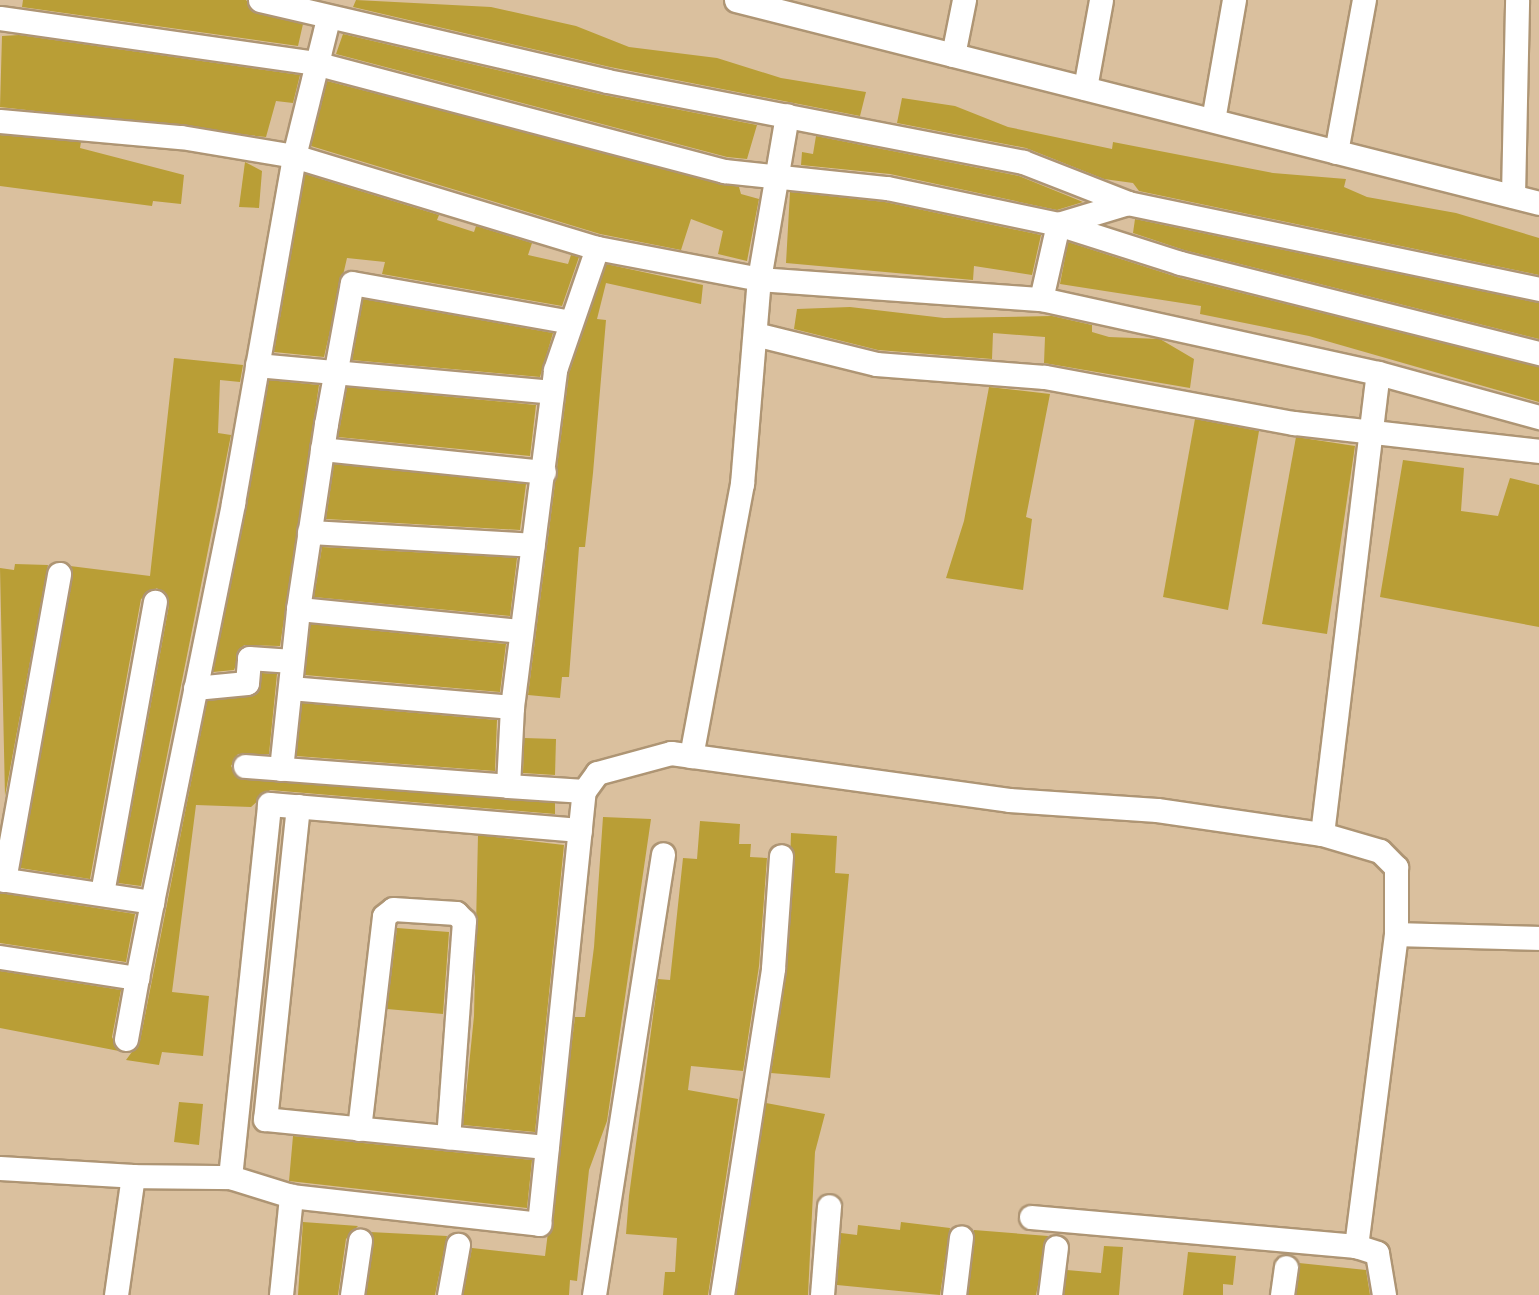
<!DOCTYPE html>
<style>
body{margin:0}
#map{position:relative;width:1539px;height:1295px;overflow:hidden;background:#dac09e;font-family:"Titillium Web",sans-serif}
div>[style]{position:absolute}
[style*='--x']{left:calc(var(--x)*1px);top:calc(var(--y)*1px);width:calc(var(--w)*1px);rotate:calc(var(--a)*1deg)}
.building>*{inset:0;background:#b99e36}
.roads{filter:drop-shadow(2px 0 #ae9574) drop-shadow(-2px 0 #ae9574) drop-shadow(0 2px #ae9574) drop-shadow(0 -2px #ae9574)}
.minor>*{height:23px;margin:-11.5px;padding:0 11.5px;transform-origin:11.5px;border-radius:11.5px;background:#fff}
span{translate:-50% -50%;white-space:nowrap;text-align:center;line-height:1.15;-webkit-text-stroke:6px #e8cdab;paint-order:stroke}
</style>
<div id="map">
<div class="building">
<div style="clip-path:polygon(23px 0,246px 0,256px 13px,303px 24px,298px 46px,22px 7px)"></div>
<div style="clip-path:polygon(356px 0,491px 7px,576px 26px,629px 47px,717px 58px,781px 78px,866px 92px,860px 116px,610px 67px,353px 7px)"></div>
<div style="clip-path:polygon(343px 34px,604px 95px,757px 125px,747px 159px,727px 157px,336px 54px)"></div>
<div style="clip-path:polygon(19px 35px,300px 75px,293px 103px,276px 101px,266px 137px,0 107px,2px 36px)"></div>
<div style="clip-path:polygon(327px 81px,739px 187px,741px 194px,759px 199px,747px 261px,718px 254px,723px 231px,691px 219px,681px 250px,600px 234px,311px 146px)"></div>
<div style="clip-path:polygon(902px 98px,955px 106px,1008px 127px,1112px 149px,1113px 142px,1273px 173px,1346px 179px,1344px 187px,1367px 197px,1456px 213px,1539px 238px,1539px 275px,1139px 191px,1133px 183px,1104px 179px,1026px 148px,897px 123px)"></div>
<div style="clip-path:polygon(0 135px,81px 142px,80px 148px,184px 175px,181px 204px,153px 201px,152px 206px,0 186px)"></div>
<div style="clip-path:polygon(816px 136px,1019px 176px,1083px 202px,1057px 210px,890px 174px,801px 165px,802px 152px,813px 154px)"></div>
<div style="clip-path:polygon(245px 162px,262px 171px,259px 208px,239px 207px)"></div>
<div style="clip-path:polygon(305px 174px,439px 215px,437px 220px,474px 232px,476px 226px,532px 243px,528px 255px,568px 264px,571px 255px,579px 257px,562px 306px,382px 274px,385px 262px,347px 258px,324px 357px,274px 352px)"></div>
<div style="clip-path:polygon(790px 192px,885px 202px,1041px 235px,1032px 275px,974px 266px,973px 280px,786px 263px)"></div>
<div style="clip-path:polygon(1135px 219px,1539px 303px,1539px 339px,1184px 250px,1133px 233px)"></div>
<div style="clip-path:polygon(1068px 242px,1177px 277px,1539px 367px,1539px 402px,1309px 336px,1200px 314px,1201px 306px,1060px 284px)"></div>
<div style="clip-path:polygon(606px 264px,703px 285px,701px 304px,606px 283px,597px 319px,606px 320px,593px 473px,585px 547px,579px 547px,569px 677px,562px 677px,560px 698px,528px 695px,569px 373px)"></div>
<div style="clip-path:polygon(363px 299px,553px 333px,540px 377px,352px 360px)"></div>
<div style="clip-path:polygon(850px 307px,944px 318px,1052px 316px,1092px 325px,1092px 332px,1109px 337px,1160px 339px,1194px 359px,1190px 388px,1044px 363px,1045px 337px,993px 333px,992px 359px,878px 350px,794px 329px,797px 309px)"></div>
<div style="clip-path:polygon(174px 358px,243px 365px,240px 382px,220px 380px,218px 433px,231px 435px,141px 886px,118px 883px,169px 605px,157px 588px,141px 599px,90px 879px,20px 868px,70px 566px,150px 576px)"></div>
<div style="clip-path:polygon(269px 380px,319px 385px,280px 646px,244px 645px,234px 670px,213px 672px)"></div>
<div style="clip-path:polygon(347px 387px,536px 405px,530px 456px,338px 437px)"></div>
<div style="clip-path:polygon(989px 387px,1050px 394px,1026px 517px,1032px 519px,1023px 590px,946px 578px,964px 521px)"></div>
<div style="clip-path:polygon(1195px 419px,1259px 431px,1228px 610px,1163px 597px)"></div>
<div style="clip-path:polygon(1296px 437px,1355px 446px,1327px 634px,1262px 624px)"></div>
<div style="clip-path:polygon(1403px 460px,1464px 468px,1461px 511px,1498px 516px,1510px 478px,1539px 485px,1539px 627px,1380px 597px)"></div>
<div style="clip-path:polygon(334px 464px,526px 484px,520px 530px,326px 519px)"></div>
<div style="clip-path:polygon(322px 547px,517px 558px,510px 616px,314px 597px)"></div>
<div style="clip-path:polygon(15px 564px,48px 565px,5px 796px,0 568px,14px 570px)"></div>
<div style="clip-path:polygon(310px 624px,506px 644px,500px 692px,305px 675px)"></div>
<div style="clip-path:polygon(262px 673px,277px 674px,269px 754px,238px 754px,231px 766px,238px 778px,555px 803px,555px 814px,270px 790px,251px 807px,196px 805px,172px 992px,209px 996px,203px 1056px,162px 1052px,159px 1065px,126px 1060px,140px 1041px,207px 701px,254px 695px)"></div>
<div style="clip-path:polygon(302px 703px,497px 720px,495px 771px,296px 756px)"></div>
<div style="clip-path:polygon(524px 738px,556px 739px,555px 775px,523px 773px)"></div>
<div style="clip-path:polygon(603px 817px,651px 819px,607px 1121px,589px 1170px,577px 1281px,570px 1280px,569px 1295px,463px 1295px,472px 1248px,545px 1256px,575px 1017px,585px 1017px,594px 947px)"></div>
<div style="clip-path:polygon(700px 821px,740px 824px,739px 844px,751px 844px,750px 857px,767px 858px,759px 966px,743px 1071px,691px 1066px,688px 1090px,738px 1099px,708px 1295px,663px 1295px,665px 1272px,675px 1272px,677px 1238px,626px 1234px,629px 1196px,658px 979px,670px 980px,683px 858px,697px 859px)"></div>
<div style="clip-path:polygon(791px 833px,837px 836px,835px 873px,849px 874px,830px 1078px,771px 1073px,787px 969px)"></div>
<div style="clip-path:polygon(478px 835px,564px 845px,535px 1132px,463px 1125px,474px 1016px)"></div>
<div style="clip-path:polygon(0 893px,135px 914px,126px 962px,0 943px)"></div>
<div style="clip-path:polygon(397px 928px,449px 932px,443px 1014px,387px 1009px)"></div>
<div style="clip-path:polygon(0 971px,121px 990px,112px 1037px,119px 1051px,0 1028px)"></div>
<div style="clip-path:polygon(179px 1102px,203px 1104px,199px 1145px,174px 1142px)"></div>
<div style="clip-path:polygon(766px 1103px,825px 1114px,815px 1152px,808px 1295px,736px 1295px)"></div>
<div style="clip-path:polygon(293px 1136px,532px 1160px,527px 1208px,289px 1181px)"></div>
<div style="clip-path:polygon(303px 1222px,358px 1226px,346px 1239px,338px 1295px,298px 1295px)"></div>
<div style="clip-path:polygon(901px 1222px,950px 1228px,940px 1295px,837px 1285px,836px 1295px,841px 1233px,857px 1235px,858px 1225px,900px 1230px)"></div>
<div style="clip-path:polygon(974px 1230px,1048px 1236px,1036px 1295px,968px 1295px)"></div>
<div style="clip-path:polygon(370px 1232px,447px 1236px,435px 1295px,366px 1295px)"></div>
<div style="clip-path:polygon(1104px 1246px,1123px 1247px,1119px 1295px,1064px 1295px,1067px 1270px,1101px 1273px)"></div>
<div style="clip-path:polygon(1188px 1252px,1236px 1256px,1233px 1285px,1223px 1284px,1223px 1295px,1183px 1295px)"></div>
<div style="clip-path:polygon(1299px 1263px,1366px 1270px,1370px 1295px,1296px 1295px)"></div>
</div>
<div class="roads">
<div class="minor">
<div style="--x:260;--y:0;--w:356;--a:13.1"></div>
<div style="--x:607;--y:81;--w:424;--a:11"></div>
<div style="--x:1023;--y:162;--w:113;--a:21.3"></div>
<div style="--x:1128;--y:203;--w:420;--a:11.8"></div>
<div style="--x:736;--y:0;--w:828;--a:14.19"></div>
<div style="--x:0;--y:18;--w:318;--a:8.1"></div>
<div style="--x:315;--y:63;--w:423;--a:14.8"></div>
<div style="--x:724;--y:171;--w:164;--a:6"></div>
<div style="--x:887;--y:188;--w:175;--a:11.9"></div>
<div style="--x:1058;--y:224;--w:128;--a:17.7"></div>
<div style="--x:1180;--y:263;--w:370;--a:14.1"></div>
<div style="--x:953;--y:55;--w:56;--a:-78.7"></div>
<div style="--x:1085;--y:88;--w:89;--a:-79.7"></div>
<div style="--x:1213;--y:120;--w:122;--a:-80.1"></div>
<div style="--x:0;--y:121;--w:182;--a:5.1"></div>
<div style="--x:181;--y:137;--w:115;--a:9.5"></div>
<div style="--x:294;--y:156;--w:317;--a:16.9"></div>
<div style="--x:597;--y:248;--w:165;--a:10.8"></div>
<div style="--x:759;--y:279;--w:283;--a:4.1"></div>
<div style="--x:1041;--y:299;--w:345;--a:12.4"></div>
<div style="--x:1378;--y:373;--w:167;--a:15.3"></div>
<div style="--x:1336;--y:152;--w:155;--a:-79.6"></div>
<div style="--x:1513;--y:196;--w:196;--a:-88.8"></div>
<div style="--x:1041;--y:299;--w:77;--a:-77.2"></div>
<div style="--x:1058;--y:224;--w:73;--a:-16.7"></div>
<div style="--x:755;--y:334;--w:125;--a:13.9"></div>
<div style="--x:876;--y:364;--w:169;--a:4.4"></div>
<div style="--x:1045;--y:377;--w:253;--a:10.5"></div>
<div style="--x:1294;--y:423;--w:247;--a:6.5"></div>
<div style="--x:257;--y:365;--w:296;--a:5.2"></div>
<div style="--x:322;--y:449;--w:223;--a:5.9"></div>
<div style="--x:309;--y:532;--w:224;--a:3.3"></div>
<div style="--x:520;--y:631;--w:223;--a:-174.3"></div>
<div style="--x:298;--y:609;--w:187;--a:-81.4"></div>
<div style="--x:326;--y:424;--w:143;--a:-79.6"></div>
<div style="--x:352;--y:283;--w:221;--a:10.1"></div>
<div style="--x:195;--y:688;--w:52;--a:-5.5"></div>
<div style="--x:247;--y:683;--w:25;--a:-85"></div>
<div style="--x:249;--y:658;--w:43;--a:4"></div>
<div style="--x:290;--y:688;--w:223;--a:4.9"></div>
<div style="--x:512;--y:707;--w:340;--a:-82.7"></div>
<div style="--x:555;--y:370;--w:129;--a:-71"></div>
<div style="--x:691;--y:756;--w:277;--a:-79.4"></div>
<div style="--x:742;--y:484;--w:206;--a:-85.3"></div>
<div style="--x:759;--y:279;--w:166;--a:-80.3"></div>
<div style="--x:245;--y:766;--w:264;--a:4.3"></div>
<div style="--x:508;--y:786;--w:79;--a:-87.1"></div>
<div style="--x:281;--y:769;--w:161;--a:-83.9"></div>
<div style="--x:508;--y:786;--w:76;--a:3.8"></div>
<div style="--x:298;--y:806;--w:315;--a:96"></div>
<div style="--x:265;--y:1119;--w:283;--a:5.7"></div>
<div style="--x:1322;--y:834;--w:464;--a:-83.1"></div>
<div style="--x:0;--y:879;--w:154;--a:8.6"></div>
<div style="--x:152;--y:902;--w:407;--a:-78.5"></div>
<div style="--x:233;--y:503;--w:352;--a:-80"></div>
<div style="--x:294;--y:156;--w:141;--a:-76.1"></div>
<div style="--x:4;--y:880;--w:311;--a:-79.8"></div>
<div style="--x:102;--y:893;--w:296;--a:-79.7"></div>
<div style="--x:1396;--y:934;--w:143;--a:1.6"></div>
<div style="--x:0;--y:957;--w:139;--a:8.7"></div>
<div style="--x:137;--y:978;--w:77;--a:-78.8"></div>
<div style="--x:126;--y:1039;--w:62;--a:-79.8"></div>
<div style="--x:359;--y:1129;--w:214;--a:-83.3"></div>
<div style="--x:384;--y:916;--w:11;--a:-38"></div>
<div style="--x:393;--y:909;--w:63;--a:3.6"></div>
<div style="--x:456;--y:913;--w:11;--a:45"></div>
<div style="--x:464;--y:921;--w:217;--a:94.2"></div>
<div style="--x:0;--y:1168;--w:133;--a:3.4"></div>
<div style="--x:230;--y:1177;--w:64;--a:17.3"></div>
<div style="--x:1031;--y:1217;--w:326;--a:5.1"></div>
<div style="--x:116;--y:1295;--w:120;--a:-81.9"></div>
<div style="--x:133;--y:1176;--w:97;--a:0.6"></div>
<div style="--x:230;--y:1177;--w:375;--a:-84"></div>
<div style="--x:269;--y:804;--w:312;--a:4.8"></div>
<div style="--x:281;--y:1295;--w:100;--a:-84.2"></div>
<div style="--x:291;--y:1196;--w:250;--a:6.4"></div>
<div style="--x:539;--y:1224;--w:435;--a:-84.1"></div>
<div style="--x:584;--y:791;--w:22;--a:-54"></div>
<div style="--x:597;--y:773;--w:77;--a:-15.1"></div>
<div style="--x:671;--y:753;--w:341;--a:7.9"></div>
<div style="--x:1009;--y:800;--w:148;--a:3.9"></div>
<div style="--x:1157;--y:810;--w:167;--a:8.3"></div>
<div style="--x:1322;--y:834;--w:60;--a:16.3"></div>
<div style="--x:1380;--y:851;--w:23;--a:45"></div>
<div style="--x:1396;--y:867;--w:67;--a:90"></div>
<div style="--x:1396;--y:934;--w:315;--a:97.3"></div>
<div style="--x:1356;--y:1246;--w:22;--a:18"></div>
<div style="--x:1377;--y:1253;--w:43;--a:80.5"></div>
<div style="--x:352;--y:1295;--w:55;--a:-81.6"></div>
<div style="--x:449;--y:1295;--w:51;--a:-79.8"></div>
<div style="--x:594;--y:1295;--w:446;--a:-81.1"></div>
<div style="--x:722;--y:1295;--w:331;--a:-81.1"></div>
<div style="--x:773;--y:968;--w:112;--a:-85.9"></div>
<div style="--x:822;--y:1295;--w:89;--a:-85.5"></div>
<div style="--x:954;--y:1295;--w:58;--a:-83.1"></div>
<div style="--x:1050;--y:1295;--w:48;--a:-82.9"></div>
<div style="--x:1282;--y:1295;--w:28;--a:-82"></div>
</div>
</div>
</div>
